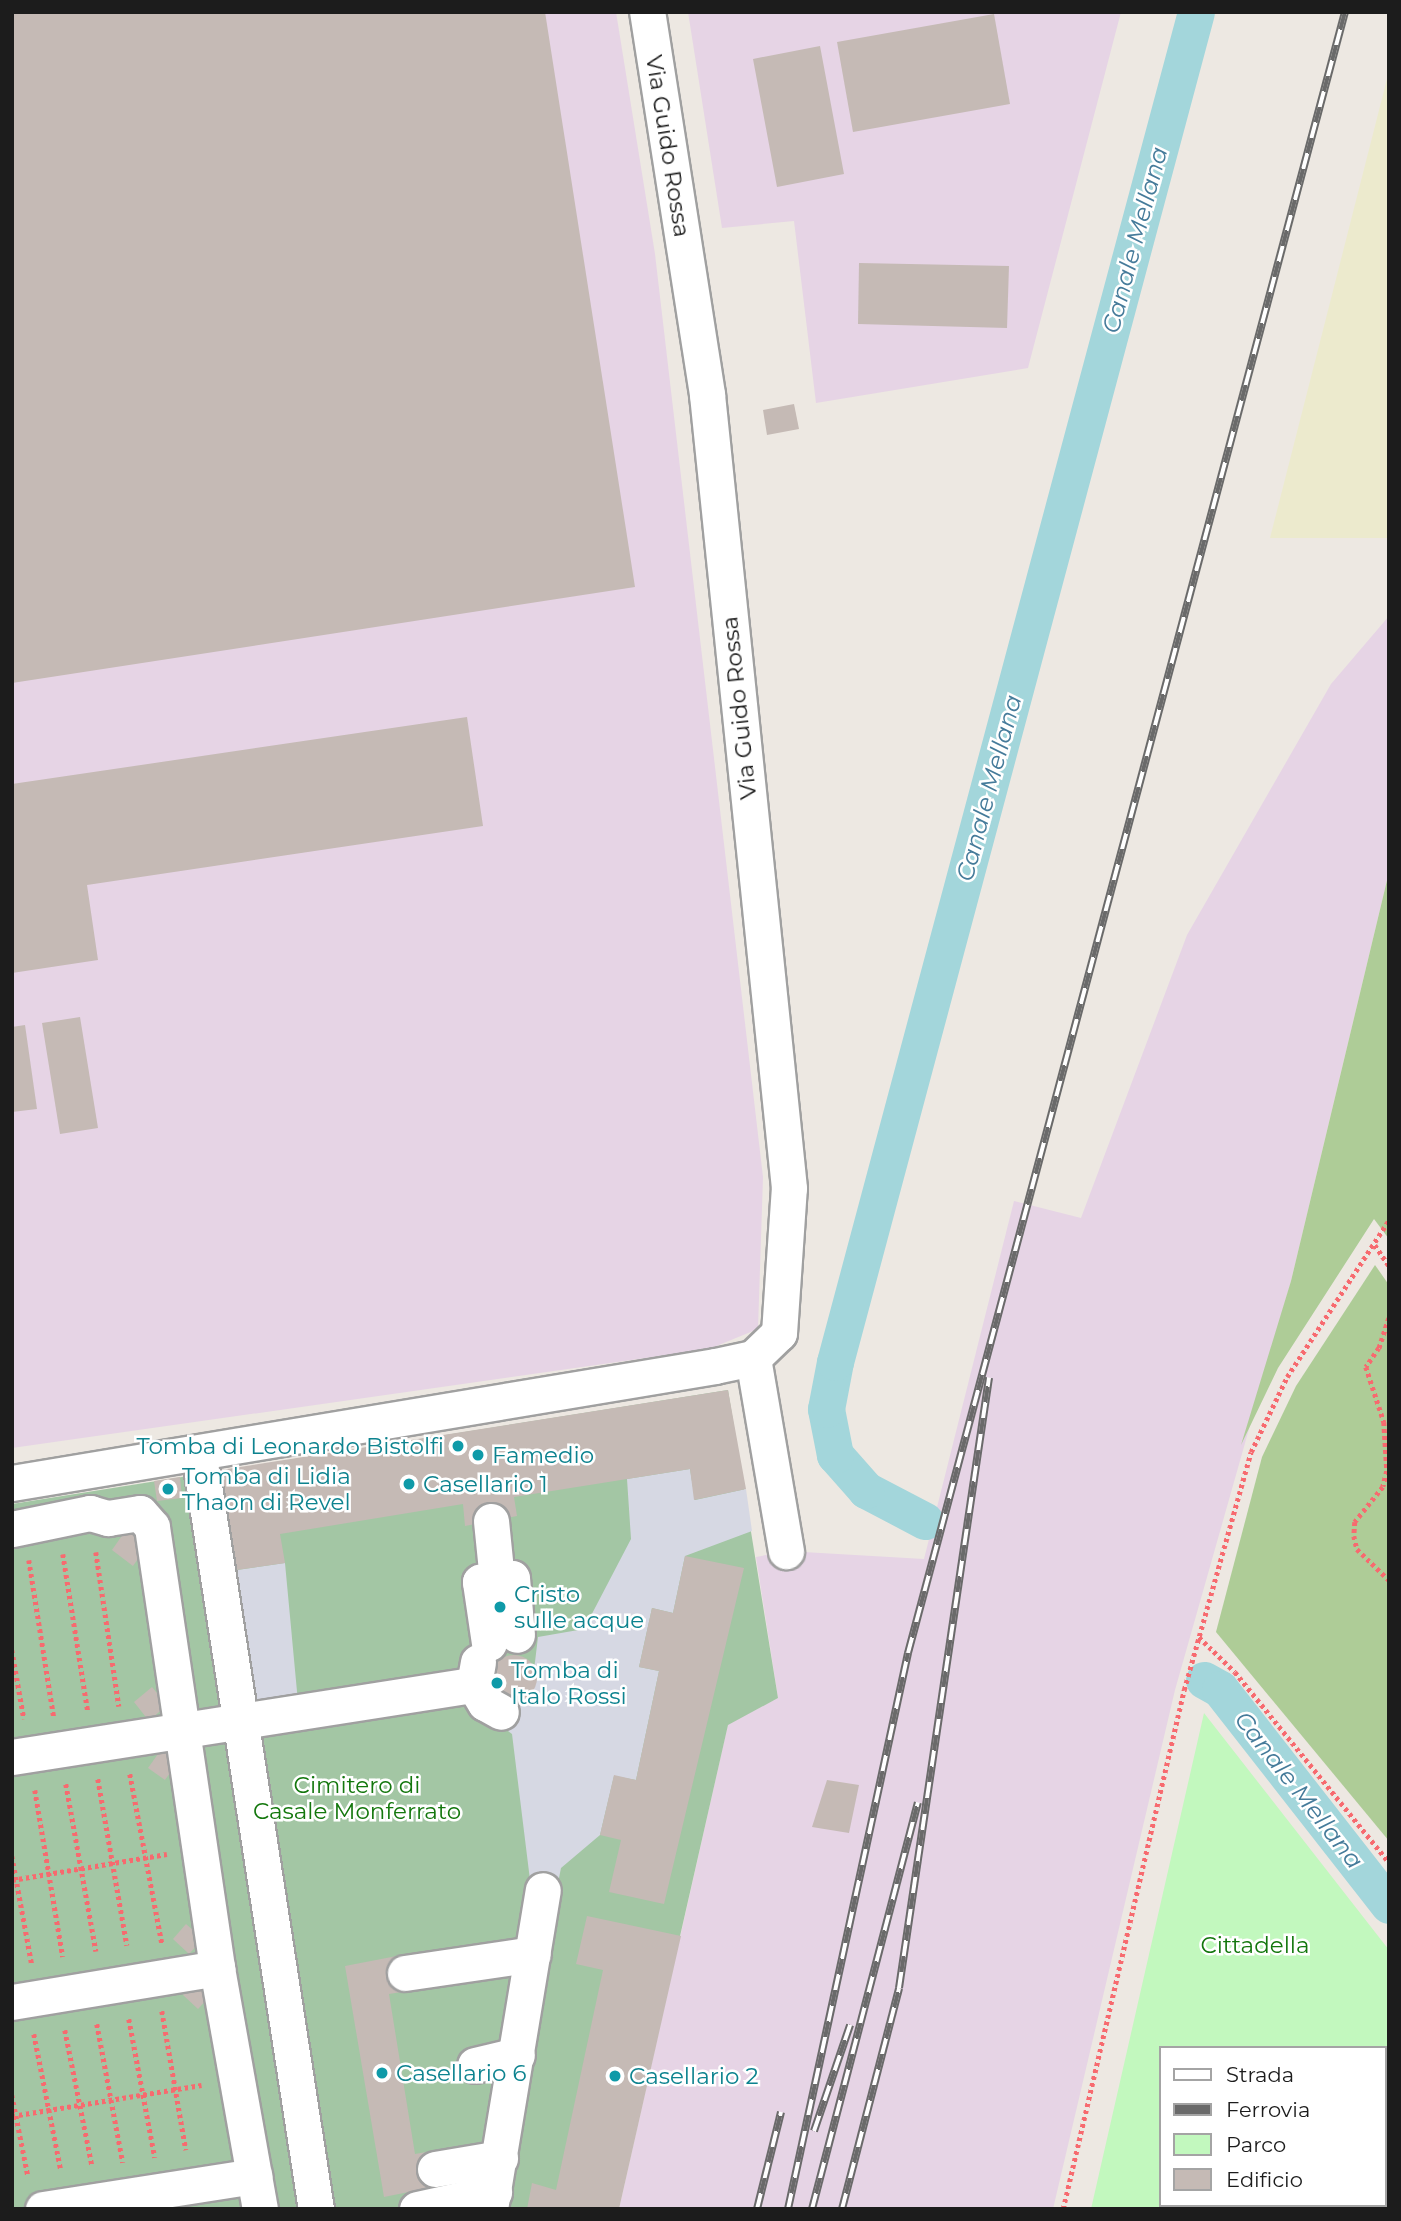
<!DOCTYPE html>
<style>
body{margin:0}
#map{position:relative;width:1401px;height:2221px;overflow:hidden;background:#ede8e2;font-family:Montserrat,sans-serif}
div>[style]{position:absolute}
[style*='--x']{left:calc(var(--x)*1px);top:calc(var(--y)*1px);width:calc(var(--w)*1px);rotate:calc(var(--a)*1deg)}
.industrial>*{inset:0;background:#e6d4e5}
.farmland>*{inset:0;background:#eceacd}
.forest>*{inset:0;background:#aecc97}
.cemetery>*{inset:0;background:#a3c6a4}
.park>*{inset:0;background:#c2f8be}
.plaza>*{inset:0;background:#d6d8e3}
.canal>*{height:37px;margin:-18.5px;padding:0 18.5px;transform-origin:18.5px;border-radius:18.5px;background:#a3d6db}
.building>*{inset:0;background:#c5bab5}
.round{border-radius:50%}
.path>*{height:4.5px;margin-top:-2.25px;transform-origin:0;background:repeating-linear-gradient(90deg,#f76a6f 0 3.5px,transparent 0 7px)}
.roads{filter:drop-shadow(2px 0 #a0a0a0) drop-shadow(-2px 0 #a0a0a0) drop-shadow(0 2px #a0a0a0) drop-shadow(0 -2px #a0a0a0)}
.minor>*{height:35px;margin:-17.5px;padding:0 17.5px;transform-origin:17.5px;border-radius:17.5px;background:#fff}
.rail>*{height:8px;margin-top:-4px;transform-origin:0;background:repeating-linear-gradient(90deg,#fff 0 16px,#6a6a6a 0 32px);box-sizing:border-box;border-block:2px solid #6a6a6a}
.dots>*{width:19px;height:19px;translate:-50% -50%;box-sizing:border-box;border:4px solid #fff;border-radius:50%}
span{translate:-50% -50%;white-space:nowrap;text-align:center;line-height:1.15;-webkit-text-stroke:5px #fff;paint-order:stroke}
.street-label{font-size:23px;color:#1c1c1c}
.culture-label{font-size:23px;color:#0d838f}
.right{translate:-100% -50%;text-align:right}
.left{translate:0 -50%;text-align:left}
.park-label{font-size:23px;color:#13770d}
.water-label{font-size:24px;color:#457b9a;font-style:italic}
.frame{position:absolute;inset:0;border:14px solid #1c1c1c;pointer-events:none}
.legend{position:absolute;left:1159px;top:2046px;width:228px;height:161px;box-sizing:border-box;background:#fff;border:2px solid #a4a4a4;margin:0;padding:9px 12px;list-style:none;font-size:21px;color:#1c1c1c}
.legend li{display:flex;align-items:center;gap:14px;height:35px}
.legend b{width:35px;border:2px solid #a4a4a4}
</style>
<div id="map">
<div class="industrial">
<div style="clip-path:polygon(12px 12px,616px 12px,655px 254px,763px 1177px,758px 1329px,709px 1349px,12px 1448px)"></div>
<div style="clip-path:polygon(688px 12px,1121px 12px,1028px 368px,816px 403px,794px 221px,722px 228px)"></div>
<div style="clip-path:polygon(1389px 616px,1389px 872px,1291px 1281px,1175px 1690px,1053px 2209px,619px 2209px,728px 1724px,778px 1698px,756px 1557px,786px 1551px,924px 1559px,1014px 1201px,1081px 1218px,1187px 935px,1331px 684px)"></div>
</div>
<div class="farmland">
<div style="clip-path:polygon(1389px 71px,1389px 538px,1270px 538px)"></div>
</div>
<div class="forest">
<div style="clip-path:polygon(1389px 872px,1389px 1239px,1374px 1219px,1278px 1368px,1241px 1445px,1291px 1281px)"></div>
<div style="clip-path:polygon(1375px 1265px,1389px 1285px,1389px 1841px,1216px 1632px,1262px 1457px,1296px 1386px)"></div>
</div>
<div class="cemetery">
<div style="clip-path:polygon(728px 1390px,778px 1698px,728px 1725px,618px 2209px,12px 2209px,12px 1504px)"></div>
</div>
<div class="park">
<div style="clip-path:polygon(evenodd,1204px 1713px,1389px 1950px,1389px 2209px,1091px 2209px,1204px 1713px,1161px 2048px,1385px 2048px,1385px 2205px,1161px 2205px,1161px 2048px)"></div>
</div>
<div class="plaza">
<div style="clip-path:polygon(690px 1469px,695px 1500px,746px 1489px,752px 1531px,685px 1556px,673px 1613px,652px 1608px,639px 1667px,659px 1671px,636px 1780px,614px 1776px,600px 1835px,561px 1868px,556px 1893px,531px 1888px,512px 1734px,495px 1721px,507px 1702px,531px 1695px,538px 1637px,584px 1629px,631px 1539px,627px 1479px)"></div>
<div style="clip-path:polygon(285px 1563px,299px 1713px,238px 1723px,217px 1573px)"></div>
</div>
<div class="canal">
<div style="--x:925;--y:1521;--w:67;--a:-152.3"></div>
<div style="--x:866;--y:1490;--w:47;--a:-131.5"></div>
<div style="--x:835;--y:1455;--w:47;--a:-101.1"></div>
<div style="--x:826;--y:1409;--w:48;--a:-79.2"></div>
<div style="--x:835;--y:1362;--w:1397;--a:-75.03"></div>
<div style="--x:1204;--y:1680;--w:18;--a:29"></div>
<div style="--x:1220;--y:1689;--w:274;--a:52"></div>
</div>
<div class="building">
<div style="clip-path:polygon(12px 12px,545px 12px,635px 587px,12px 683px)"></div>
<div style="clip-path:polygon(994px 14px,1010px 104px,853px 132px,837px 42px)"></div>
<div style="clip-path:polygon(820px 46px,844px 174px,777px 187px,753px 59px)"></div>
<div style="clip-path:polygon(859px 263px,1009px 266px,1007px 328px,858px 324px)"></div>
<div style="clip-path:polygon(794px 404px,799px 429px,767px 435px,763px 410px)"></div>
<div style="clip-path:polygon(467px 717px,483px 826px,87px 885px,98px 960px,12px 973px,12px 784px)"></div>
<div style="clip-path:polygon(80px 1017px,98px 1128px,60px 1134px,42px 1023px)"></div>
<div style="clip-path:polygon(25px 1025px,37px 1109px,12px 1112px,12px 1027px)"></div>
<div style="clip-path:polygon(728px 1390px,746px 1489px,694px 1500px,690px 1469px,514px 1497px,517px 1516px,465px 1526px,463px 1504px,280px 1534px,285px 1563px,236px 1570px,221px 1470px)"></div>
<div style="clip-path:polygon(180px 1477px,182px 1498px,157px 1501px,154px 1481px)"></div>
<div style="clip-path:polygon(128px 1527px,149px 1543px,133px 1566px,112px 1550px)"></div>
<div style="clip-path:polygon(685px 1556px,744px 1568px,664px 1904px,609px 1892px,621px 1840px,600px 1835px,614px 1775px,636px 1780px,659px 1671px,639px 1667px,652px 1608px,673px 1613px)"></div>
<div class="round" style="left:491px;top:1655px;width:46px;height:46px"></div>
<div style="clip-path:polygon(152px 1687px,167px 1705px,149px 1721px,134px 1702px)"></div>
<div style="clip-path:polygon(163px 1747px,179px 1760px,165px 1780px,148px 1768px)"></div>
<div style="clip-path:polygon(827px 1780px,859px 1785px,849px 1833px,812px 1827px)"></div>
<div style="clip-path:polygon(587px 1916px,681px 1936px,619px 2209px,527px 2209px,532px 2183px,556px 2190px,603px 1970px,576px 1964px)"></div>
<div style="clip-path:polygon(186px 1924px,203px 1939px,189px 1954px,173px 1939px)"></div>
<div style="clip-path:polygon(402px 1955px,408px 1991px,389px 1994px,415px 2154px,432px 2151px,438px 2186px,384px 2197px,345px 1966px)"></div>
<div style="clip-path:polygon(195px 1981px,210px 1996px,198px 2009px,183px 1995px)"></div>
</div>
<div class="path">
<div style="--x:1375;--y:1245;--w:25;--a:56"></div>
<div style="--x:1389;--y:1318;--w:32;--a:108"></div>
<div style="--x:1379;--y:1348;--w:23;--a:124"></div>
<div style="--x:1366;--y:1367;--w:58;--a:71.9"></div>
<div style="--x:1384;--y:1422;--w:49;--a:86.5"></div>
<div style="--x:1387;--y:1471;--w:16;--a:104"></div>
<div style="--x:1383;--y:1487;--w:45;--a:128.7"></div>
<div style="--x:1355;--y:1522;--w:14;--a:94"></div>
<div style="--x:1354;--y:1536;--w:13;--a:77"></div>
<div style="--x:1357;--y:1549;--w:45;--a:44.1"></div>
<div style="--x:96;--y:1552;--w:156;--a:81.5"></div>
<div style="--x:63;--y:1554;--w:159;--a:81"></div>
<div style="--x:29;--y:1560;--w:159;--a:81"></div>
<div style="--x:1199;--y:1637;--w:50;--a:44.2"></div>
<div style="--x:1235;--y:1672;--w:245;--a:51"></div>
<div style="--x:12;--y:1650;--w:70;--a:80.1"></div>
<div style="--x:130;--y:1774;--w:173;--a:79.3"></div>
<div style="--x:98;--y:1779;--w:169;--a:80.1"></div>
<div style="--x:66;--y:1784;--w:170;--a:79.8"></div>
<div style="--x:35;--y:1790;--w:169;--a:80.5"></div>
<div style="--x:12;--y:1856;--w:111;--a:79.6"></div>
<div style="--x:12;--y:1880;--w:157;--a:-9.5"></div>
<div style="--x:162;--y:2011;--w:141;--a:80.2"></div>
<div style="--x:129;--y:2019;--w:141;--a:79.4"></div>
<div style="--x:97;--y:2024;--w:141;--a:79.4"></div>
<div style="--x:65;--y:2030;--w:138;--a:78.7"></div>
<div style="--x:34;--y:2034;--w:139;--a:78.8"></div>
<div style="--x:12;--y:2095;--w:83;--a:78.8"></div>
<div style="--x:12;--y:2116;--w:192;--a:-9.3"></div>
<div style="--x:1063;--y:2209;--w:533;--a:-76.88"></div>
<div style="--x:1184;--y:1690;--w:247;--a:-74.3"></div>
<div style="--x:1251;--y:1452;--w:83;--a:-64.4"></div>
<div style="--x:1287;--y:1377;--w:187;--a:-57"></div>
</div>
<div class="roads">
<div class="minor">
<div style="--x:753;--y:1358;--w:196;--a:80.3"></div>
<div style="--x:202;--y:1473;--w:745;--a:81.2"></div>
<div style="--x:12;--y:1483;--w:713;--a:-9.45"></div>
<div style="--x:715;--y:1366;--w:39;--a:-12"></div>
<div style="--x:753;--y:1358;--w:36;--a:-44"></div>
<div style="--x:779;--y:1333;--w:145;--a:-86.1"></div>
<div style="--x:789;--y:1188;--w:798;--a:-95.9"></div>
<div style="--x:707;--y:394;--w:387;--a:-98.9"></div>
<div style="--x:491;--y:1521;--w:59;--a:84.2"></div>
<div style="--x:12;--y:1529;--w:80;--a:-11.6"></div>
<div style="--x:90;--y:1513;--w:19;--a:16"></div>
<div style="--x:108;--y:1518;--w:32;--a:-9"></div>
<div style="--x:140;--y:1513;--w:18;--a:49"></div>
<div style="--x:152;--y:1527;--w:446;--a:81.6"></div>
<div style="--x:217;--y:1968;--w:245;--a:79.9"></div>
<div style="--x:489;--y:1643;--w:62;--a:-98.4"></div>
<div style="--x:480;--y:1582;--w:32;--a:-7"></div>
<div style="--x:512;--y:1578;--w:57;--a:85"></div>
<div style="--x:478;--y:1662;--w:23;--a:100"></div>
<div style="--x:474;--y:1685;--w:21;--a:59"></div>
<div style="--x:485;--y:1703;--w:18;--a:29"></div>
<div style="--x:12;--y:1757;--w:468;--a:-8.9"></div>
<div style="--x:405;--y:1973;--w:129;--a:-8.4"></div>
<div style="--x:12;--y:2002;--w:208;--a:-9.4"></div>
<div style="--x:475;--y:2065;--w:43;--a:-13.4"></div>
<div style="--x:435;--y:2169;--w:66;--a:-9.6"></div>
<div style="--x:43;--y:2209;--w:214;--a:-8.9"></div>
<div style="--x:417;--y:2209;--w:79;--a:-12.4"></div>
<div style="--x:490;--y:2209;--w:323;--a:-80.6"></div>
</div>
</div>
<div class="rail">
<div style="--x:814;--y:2131;--w:112;--a:-71.2"></div>
<div style="--x:757;--y:2209;--w:100;--a:-76.1"></div>
<div style="--x:788;--y:2209;--w:569;--a:-77.82"></div>
<div style="--x:908;--y:1653;--w:1698;--a:-75.09"></div>
<div style="--x:812;--y:2209;--w:420;--a:-75.4"></div>
<div style="--x:842;--y:2209;--w:228;--a:-75.5"></div>
<div style="--x:899;--y:1988;--w:617;--a:-81.61"></div>
</div>
<div class="dots">
<div style="left:458px;top:1446px;background:#0f9aa8"></div>
<div style="left:478px;top:1455px;background:#0f9aa8"></div>
<div style="left:409px;top:1484px;background:#0f9aa8"></div>
<div style="left:168px;top:1489px;background:#0f9aa8"></div>
<div style="left:500px;top:1607px;background:#0f9aa8"></div>
<div style="left:497px;top:1683px;background:#0f9aa8"></div>
<div style="left:382px;top:2073px;background:#0f9aa8"></div>
<div style="left:615px;top:2076px;background:#0f9aa8"></div>
</div>
<div class="street-label">
<span style="left:668px;top:146px;rotate:81deg">Via Guido Rossa</span>
<span style="left:739px;top:708px;rotate:-96deg">Via Guido Rossa</span>
</div>
<div class="culture-label">
<span class="right" style="left:444px;top:1446px">Tomba di Leonardo Bistolfi</span>
<span class="left" style="left:492px;top:1455px">Famedio</span>
<span class="left" style="left:182px;top:1489px">Tomba di Lidia<br>Thaon di Revel</span>
<span class="left" style="left:423px;top:1484px">Casellario 1</span>
<span class="left" style="left:514px;top:1607px">Cristo<br>sulle acque</span>
<span class="left" style="left:511px;top:1683px">Tomba di<br>Italo Rossi</span>
<span class="left" style="left:396px;top:2073px">Casellario 6</span>
<span class="left" style="left:629px;top:2076px">Casellario 2</span>
</div>
<div class="park-label">
<span style="left:357px;top:1798px">Cimitero di<br>Casale Monferrato</span>
<span style="left:1255px;top:1945px">Cittadella</span>
</div>
<div class="water-label">
<span style="left:1135px;top:240px;rotate:-75deg">Canale Mellana</span>
<span style="left:989px;top:788px;rotate:-75deg">Canale Mellana</span>
<span style="left:1299px;top:1790px;rotate:52deg">Canale Mellana</span>
</div>
<div class="frame"></div>
<ul class="legend">
<li><b style="height:9px;background:#fff"></b>Strada</li>
<li><b style="height:9px;background:#6a6a6a"></b>Ferrovia</li>
<li><b style="height:19px;background:#c2f8be"></b>Parco</li>
<li><b style="height:19px;background:#c5bab5"></b>Edificio</li>
</ul>
</div>
